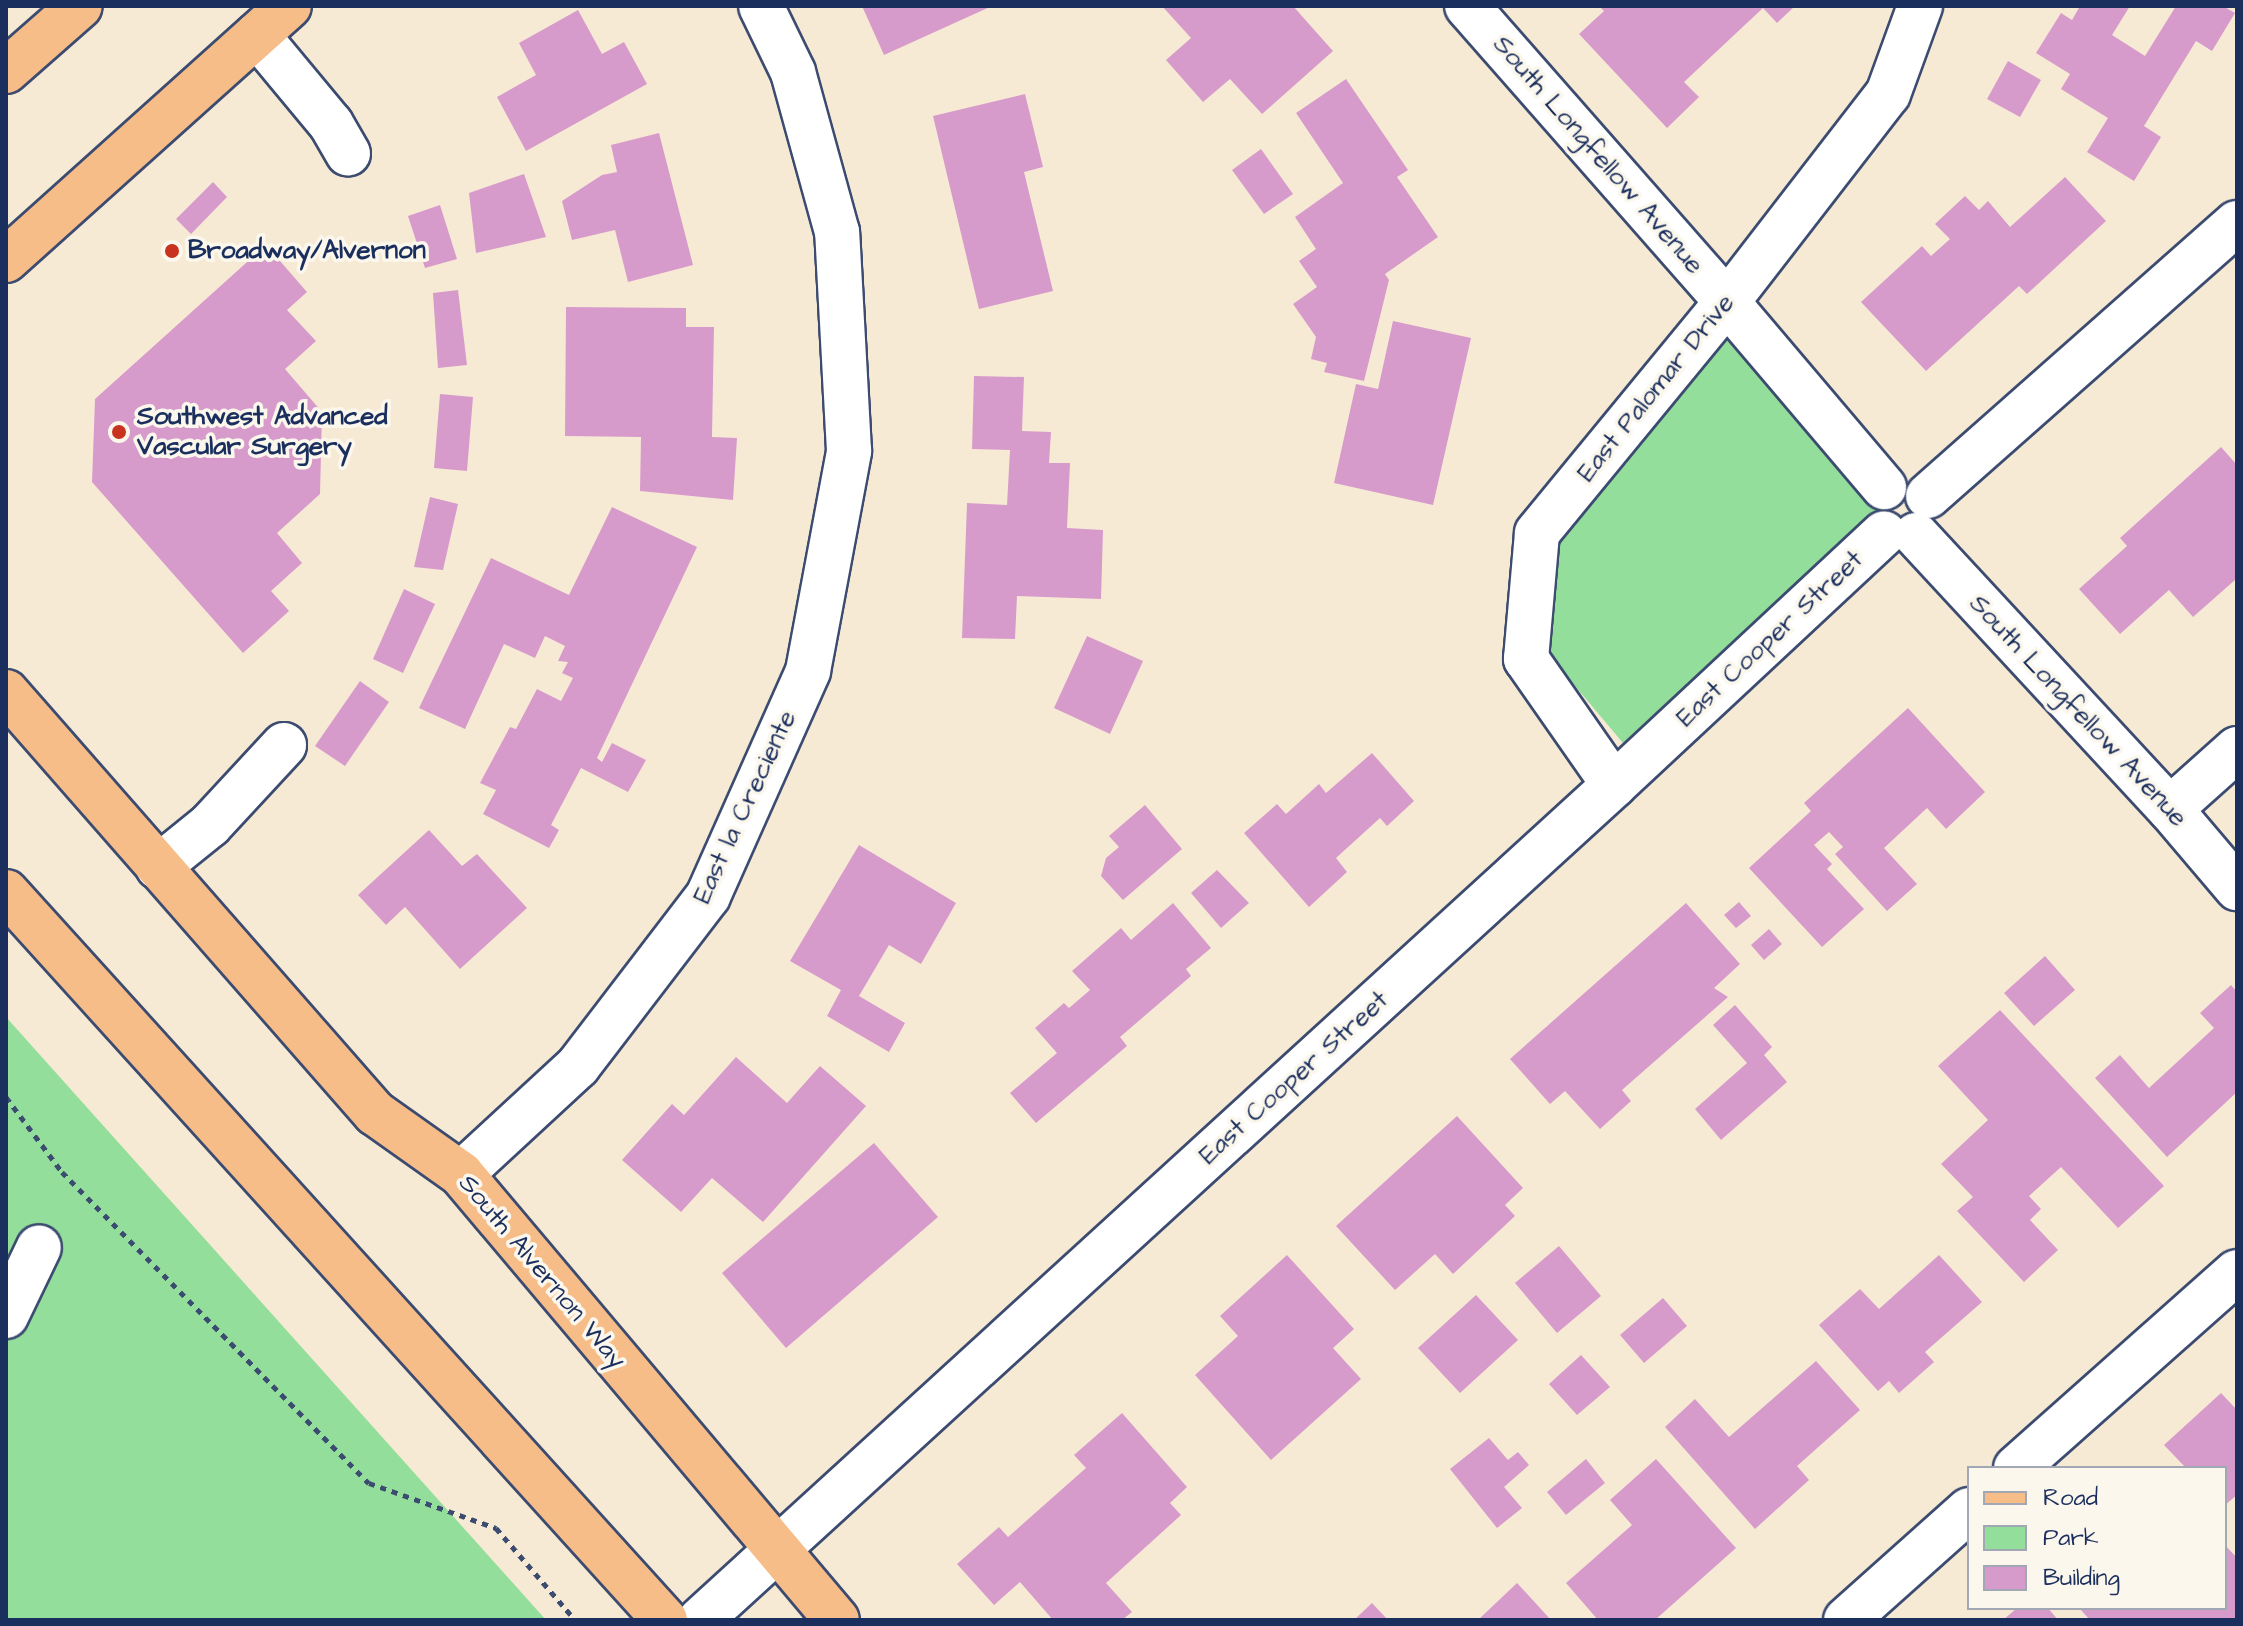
<!DOCTYPE html>
<style>
body{margin:0}
#map{position:relative;width:2243px;height:1626px;overflow:hidden;background:#f7ead5;font-family:"Architects Daughter",sans-serif}
div>[style]{position:absolute}
[style*='--x']{left:calc(var(--x)*1px);top:calc(var(--y)*1px);width:calc(var(--w)*1px);rotate:calc(var(--a)*1deg)}
.green>*{inset:0;background:#93de9a}
.building>*{inset:0;background:#d79bcb}
.path>*{height:5px;margin-top:-2.5px;transform-origin:0;background:repeating-linear-gradient(90deg,#3c4b70 0 6px,transparent 0 12px)}
.roads{filter:drop-shadow(2px 0 #3c4b70) drop-shadow(-2px 0 #3c4b70) drop-shadow(0 2px #3c4b70) drop-shadow(0 -2px #3c4b70)}
.minor>*{height:44px;margin:-22px;padding:0 22px;transform-origin:22px;border-radius:22px;background:#fff}
.major>*{height:44px;margin:-22px;padding:0 22px;transform-origin:22px;border-radius:22px;background:#f7bd88}
.dots>*{width:22px;height:22px;translate:-50% -50%;box-sizing:border-box;border:4px solid #fbf7ec;border-radius:50%}
span{translate:-50% -50%;white-space:nowrap;text-align:center;line-height:1.15;-webkit-text-stroke:7px #fbf7ec;paint-order:stroke}
.street-label{font-size:26px;color:#1b2f5e}
.poi-label{font-size:26px;color:#1b2f5e;font-weight:700}
.left{translate:0 -50%;text-align:left}
.frame{position:absolute;inset:0;border:8px solid #1b2f5e;pointer-events:none}
.legend{position:absolute;left:1967px;top:1466px;width:260px;height:144px;box-sizing:border-box;background:#fbf7ec;border:2px solid #a1a7b3;margin:0;padding:10px 14px;list-style:none;font-size:24px;color:#1b2f5e}
.legend li{display:flex;align-items:center;gap:16px;height:40px}
.legend b{width:40px;border:2px solid #a1a7b3}
</style>
<div id="map">
<div class="green">
<div style="clip-path:polygon(1724px 321px,1887px 504px,1623px 743px,1544px 649px,1552px 536px)"></div>
<div style="clip-path:polygon(6px 1017px,546px 1620px,6px 1620px)"></div>
</div>
<div class="building">
<div style="clip-path:polygon(862px 6px,992px 6px,884px 55px)"></div>
<div style="clip-path:polygon(1162px 6px,1293px 6px,1333px 51px,1262px 114px,1230px 79px,1203px 102px,1166px 60px,1191px 38px)"></div>
<div style="clip-path:polygon(1599px 6px,1795px 6px,1777px 23px,1763px 8px,1684px 82px,1699px 97px,1667px 128px,1579px 34px,1604px 11px)"></div>
<div style="clip-path:polygon(2080px 6px,2130px 6px,2112px 35px,2145px 56px,2176px 6px,2223px 6px,2235px 13px,2212px 51px,2196px 41px,2144px 126px,2161px 137px,2134px 181px,2087px 152px,2108px 118px,2061px 89px,2070px 74px,2036px 53px,2061px 13px,2072px 20px)"></div>
<div style="clip-path:polygon(578px 10px,602px 54px,624px 42px,647px 84px,526px 151px,497px 97px,536px 75px,519px 43px)"></div>
<div style="clip-path:polygon(2008px 61px,2041px 80px,2020px 117px,1987px 99px)"></div>
<div style="clip-path:polygon(1346px 79px,1408px 170px,1397px 177px,1438px 237px,1385px 274px,1389px 280px,1364px 381px,1324px 372px,1327px 363px,1311px 359px,1316px 337px,1293px 304px,1317px 287px,1299px 261px,1316px 249px,1295px 217px,1343px 183px,1296px 113px)"></div>
<div style="clip-path:polygon(1025px 94px,1043px 167px,1024px 172px,1053px 291px,979px 309px,933px 116px)"></div>
<div style="clip-path:polygon(659px 133px,693px 265px,628px 282px,615px 230px,572px 240px,562px 201px,602px 175px,617px 172px,611px 145px)"></div>
<div style="clip-path:polygon(1261px 149px,1293px 194px,1264px 214px,1232px 170px)"></div>
<div style="clip-path:polygon(524px 174px,546px 237px,476px 253px,469px 193px)"></div>
<div style="clip-path:polygon(2065px 177px,2106px 221px,2027px 294px,2019px 286px,1926px 371px,1861px 302px,1922px 246px,1931px 256px,1950px 239px,1935px 224px,1965px 196px,1979px 210px,1988px 201px,2010px 227px)"></div>
<div style="clip-path:polygon(213px 182px,227px 197px,191px 234px,176px 219px)"></div>
<div style="clip-path:polygon(440px 205px,457px 259px,425px 268px,408px 216px)"></div>
<div style="clip-path:polygon(266px 245px,307px 292px,287px 310px,316px 341px,285px 369px,322px 412px,320px 494px,277px 533px,302px 563px,271px 591px,289px 611px,243px 653px,92px 482px,95px 399px)"></div>
<div style="clip-path:polygon(458px 290px,467px 365px,438px 368px,433px 293px)"></div>
<div style="clip-path:polygon(566px 307px,686px 308px,686px 327px,714px 327px,712px 437px,737px 438px,733px 500px,640px 491px,641px 437px,565px 436px)"></div>
<div style="clip-path:polygon(1393px 321px,1471px 338px,1433px 505px,1334px 483px,1356px 384px,1378px 389px)"></div>
<div style="clip-path:polygon(974px 376px,1024px 377px,1022px 431px,1051px 432px,1049px 463px,1070px 463px,1067px 528px,1103px 530px,1101px 599px,1017px 596px,1015px 639px,962px 638px,967px 503px,1007px 505px,1010px 450px,972px 449px)"></div>
<div style="clip-path:polygon(440px 394px,473px 397px,467px 471px,434px 468px)"></div>
<div style="clip-path:polygon(2221px 447px,2237px 465px,2237px 583px,2235px 580px,2193px 617px,2169px 590px,2120px 634px,2079px 589px,2127px 546px,2120px 538px)"></div>
<div style="clip-path:polygon(430px 497px,458px 504px,443px 570px,414px 567px)"></div>
<div style="clip-path:polygon(612px 507px,697px 547px,597px 758px,602px 762px,612px 743px,646px 760px,628px 792px,581px 768px,551px 825px,559px 830px,549px 848px,483px 814px,496px 790px,480px 783px,510px 727px,516px 729px,537px 689px,561px 701px,573px 678px,562px 673px,568px 662px,558px 661px,565px 646px,545px 636px,535px 658px,504px 644px,465px 729px,419px 708px,491px 558px,569px 595px)"></div>
<div style="clip-path:polygon(404px 589px,435px 604px,403px 673px,373px 659px)"></div>
<div style="clip-path:polygon(1087px 636px,1143px 661px,1110px 734px,1054px 708px)"></div>
<div style="clip-path:polygon(360px 681px,389px 702px,345px 766px,315px 746px)"></div>
<div style="clip-path:polygon(1908px 708px,1985px 792px,1946px 829px,1927px 808px,1884px 848px,1917px 884px,1887px 911px,1835px 854px,1843px 847px,1829px 832px,1814px 845px,1832px 864px,1827px 869px,1864px 909px,1822px 947px,1749px 868px,1811px 811px,1804px 803px)"></div>
<div style="clip-path:polygon(1372px 753px,1414px 801px,1387px 826px,1380px 818px,1336px 858px,1347px 872px,1309px 907px,1244px 833px,1277px 804px,1286px 814px,1319px 784px,1326px 793px)"></div>
<div style="clip-path:polygon(1145px 805px,1182px 849px,1123px 900px,1101px 876px,1106px 858px,1119px 847px,1109px 836px)"></div>
<div style="clip-path:polygon(429px 830px,462px 866px,477px 854px,527px 908px,460px 969px,405px 907px,386px 925px,358px 895px)"></div>
<div style="clip-path:polygon(859px 845px,956px 903px,921px 964px,889px 945px,859px 996px,905px 1023px,889px 1052px,827px 1016px,841px 990px,790px 961px)"></div>
<div style="clip-path:polygon(1217px 870px,1249px 903px,1221px 928px,1191px 893px)"></div>
<div style="clip-path:polygon(1739px 902px,1751px 916px,1736px 928px,1724px 915px)"></div>
<div style="clip-path:polygon(1173px 903px,1211px 948px,1186px 969px,1191px 976px,1120px 1037px,1127px 1046px,1036px 1123px,1010px 1093px,1057px 1053px,1035px 1028px,1064px 1003px,1069px 1008px,1090px 990px,1072px 971px,1121px 928px,1131px 940px)"></div>
<div style="clip-path:polygon(1686px 903px,1740px 964px,1714px 988px,1728px 997px,1622px 1090px,1631px 1101px,1600px 1129px,1565px 1091px,1550px 1104px,1510px 1059px)"></div>
<div style="clip-path:polygon(1769px 929px,1782px 944px,1764px 960px,1751px 945px)"></div>
<div style="clip-path:polygon(2045px 956px,2075px 990px,2034px 1026px,2004px 993px)"></div>
<div style="clip-path:polygon(2231px 985px,2237px 992px,2237px 1092px,2167px 1157px,2095px 1078px,2120px 1055px,2149px 1088px,2214px 1028px,2200px 1013px)"></div>
<div style="clip-path:polygon(1735px 1005px,1772px 1047px,1764px 1055px,1787px 1082px,1721px 1140px,1695px 1109px,1747px 1063px,1713px 1025px)"></div>
<div style="clip-path:polygon(2000px 1010px,2164px 1186px,2118px 1228px,2061px 1167px,2029px 1196px,2041px 1209px,2030px 1220px,2058px 1250px,2024px 1282px,1957px 1211px,1973px 1197px,1941px 1164px,1988px 1120px,1938px 1066px)"></div>
<div style="clip-path:polygon(736px 1057px,787px 1103px,820px 1066px,866px 1106px,763px 1222px,712px 1178px,681px 1212px,622px 1160px,672px 1104px,684px 1115px)"></div>
<div style="clip-path:polygon(1457px 1116px,1523px 1188px,1505px 1205px,1515px 1216px,1453px 1274px,1435px 1254px,1395px 1290px,1336px 1226px)"></div>
<div style="clip-path:polygon(874px 1143px,938px 1217px,786px 1348px,722px 1273px)"></div>
<div style="clip-path:polygon(1559px 1246px,1601px 1296px,1557px 1333px,1515px 1283px)"></div>
<div style="clip-path:polygon(1287px 1255px,1354px 1329px,1333px 1348px,1361px 1379px,1271px 1460px,1195px 1375px,1238px 1336px,1220px 1316px)"></div>
<div style="clip-path:polygon(1939px 1255px,1982px 1302px,1925px 1352px,1934px 1362px,1899px 1393px,1889px 1381px,1878px 1391px,1819px 1325px,1860px 1289px,1879px 1309px)"></div>
<div style="clip-path:polygon(1476px 1295px,1518px 1340px,1460px 1393px,1418px 1348px)"></div>
<div style="clip-path:polygon(1663px 1298px,1687px 1326px,1644px 1363px,1620px 1335px)"></div>
<div style="clip-path:polygon(1581px 1355px,1610px 1387px,1577px 1415px,1549px 1384px)"></div>
<div style="clip-path:polygon(1816px 1361px,1860px 1410px,1797px 1466px,1809px 1480px,1755px 1529px,1665px 1427px,1695px 1399px,1729px 1437px)"></div>
<div style="clip-path:polygon(2221px 1393px,2237px 1410px,2237px 1495px,2225px 1505px,2225px 1468px,2186px 1468px,2164px 1445px)"></div>
<div style="clip-path:polygon(1122px 1413px,1187px 1487px,1170px 1503px,1181px 1515px,1106px 1583px,1132px 1612px,1122px 1620px,1053px 1620px,1020px 1582px,994px 1605px,957px 1564px,999px 1527px,1008px 1537px,1086px 1468px,1074px 1455px)"></div>
<div style="clip-path:polygon(1489px 1438px,1508px 1460px,1518px 1452px,1529px 1465px,1504px 1487px,1522px 1508px,1497px 1528px,1450px 1469px)"></div>
<div style="clip-path:polygon(1586px 1459px,1605px 1483px,1566px 1515px,1547px 1492px)"></div>
<div style="clip-path:polygon(1656px 1459px,1736px 1548px,1655px 1620px,1598px 1620px,1566px 1583px,1632px 1525px,1610px 1500px)"></div>
<div style="clip-path:polygon(2225px 1545px,2237px 1558px,2237px 1620px,2090px 1620px,2079px 1608px,2225px 1608px)"></div>
<div style="clip-path:polygon(1517px 1583px,1551px 1620px,1478px 1620px)"></div>
<div style="clip-path:polygon(1372px 1603px,1388px 1620px,1354px 1620px)"></div>
<div style="clip-path:polygon(2017px 1608px,2048px 1608px,2058px 1620px,2003px 1620px)"></div>
</div>
<div class="path">
<div style="--x:6;--y:1097;--w:94;--a:53.3"></div>
<div style="--x:62;--y:1172;--w:437;--a:45.4"></div>
<div style="--x:369;--y:1483;--w:135;--a:19.5"></div>
<div style="--x:496;--y:1528;--w:121;--a:49.3"></div>
</div>
<div class="roads">
<div class="minor">
<div style="--x:1467;--y:6;--w:394;--a:48.7"></div>
<div style="--x:1727;--y:302;--w:243;--a:49.7"></div>
<div style="--x:257;--y:35;--w:116;--a:50.3"></div>
<div style="--x:331;--y:124;--w:34;--a:60"></div>
<div style="--x:1928;--y:496;--w:412;--a:-41.5"></div>
<div style="--x:1916;--y:535;--w:374;--a:47.2"></div>
<div style="--x:2170;--y:809;--w:104;--a:49.7"></div>
<div style="--x:1614;--y:785;--w:154;--a:-124.9"></div>
<div style="--x:1526;--y:659;--w:126;--a:-85"></div>
<div style="--x:1537;--y:533;--w:299;--a:-50.6"></div>
<div style="--x:1727;--y:302;--w:263;--a:-52.3"></div>
<div style="--x:1888;--y:94;--w:94;--a:-70"></div>
<div style="--x:2170;--y:809;--w:90;--a:-41.8"></div>
<div style="--x:158;--y:867;--w:67;--a:-38.9"></div>
<div style="--x:210;--y:825;--w:109;--a:-47.2"></div>
<div style="--x:461;--y:1174;--w:159;--a:-42.7"></div>
<div style="--x:578;--y:1066;--w:214;--a:-52.6"></div>
<div style="--x:708;--y:896;--w:246;--a:-66"></div>
<div style="--x:808;--y:671;--w:224;--a:-79.4"></div>
<div style="--x:849;--y:451;--w:219;--a:-93.1"></div>
<div style="--x:837;--y:232;--w:166;--a:-105.4"></div>
<div style="--x:793;--y:72;--w:73;--a:-115.9"></div>
<div style="--x:6;--y:1316;--w:76;--a:-64.4"></div>
<div style="--x:2016;--y:1468;--w:295;--a:-41.6"></div>
<div style="--x:700;--y:1620;--w:1238;--a:-42.41"></div>
<div style="--x:1614;--y:785;--w:369;--a:-43"></div>
<div style="--x:1846;--y:1620;--w:165;--a:-41.8"></div>
</div>
<div class="major">
<div style="--x:6;--y:71;--w:98;--a:-41.3"></div>
<div style="--x:6;--y:260;--w:380;--a:-41.9"></div>
<div style="--x:6;--y:692;--w:560;--a:48.77"></div>
<div style="--x:375;--y:1113;--w:105;--a:35.3"></div>
<div style="--x:461;--y:1174;--w:583;--a:49.87"></div>
<div style="--x:6;--y:892;--w:982;--a:47.85"></div>
</div>
</div>
<div class="dots">
<div style="left:172px;top:251px;background:#c8321e"></div>
<div style="left:119px;top:432px;background:#c8321e"></div>
</div>
<div class="street-label">
<span style="left:1598px;top:155px;rotate:49deg">South Longfellow Avenue</span>
<span style="left:1656px;top:388px;rotate:-51deg">East Palomar Drive</span>
<span style="left:1770px;top:639px;rotate:-43deg">East Cooper Street</span>
<span style="left:2078px;top:711px;rotate:47deg">South Longfellow Avenue</span>
<span style="left:745px;top:807px;rotate:-65deg">East la Creciente</span>
<span style="left:1294px;top:1078px;rotate:-42deg">East Cooper Street</span>
<span style="left:542px;top:1272px;rotate:50deg">South Alvernon Way</span>
</div>
<div class="poi-label">
<span class="left" style="left:188px;top:251px">Broadway/Alvernon</span>
<span class="left" style="left:137px;top:432px">Southwest Advanced<br>Vascular Surgery</span>
</div>
<div class="frame"></div>
<ul class="legend">
<li><b style="height:10px;background:#f7bd88"></b>Road</li>
<li><b style="height:22px;background:#93de9a"></b>Park</li>
<li><b style="height:22px;background:#d79bcb"></b>Building</li>
</ul>
</div>
